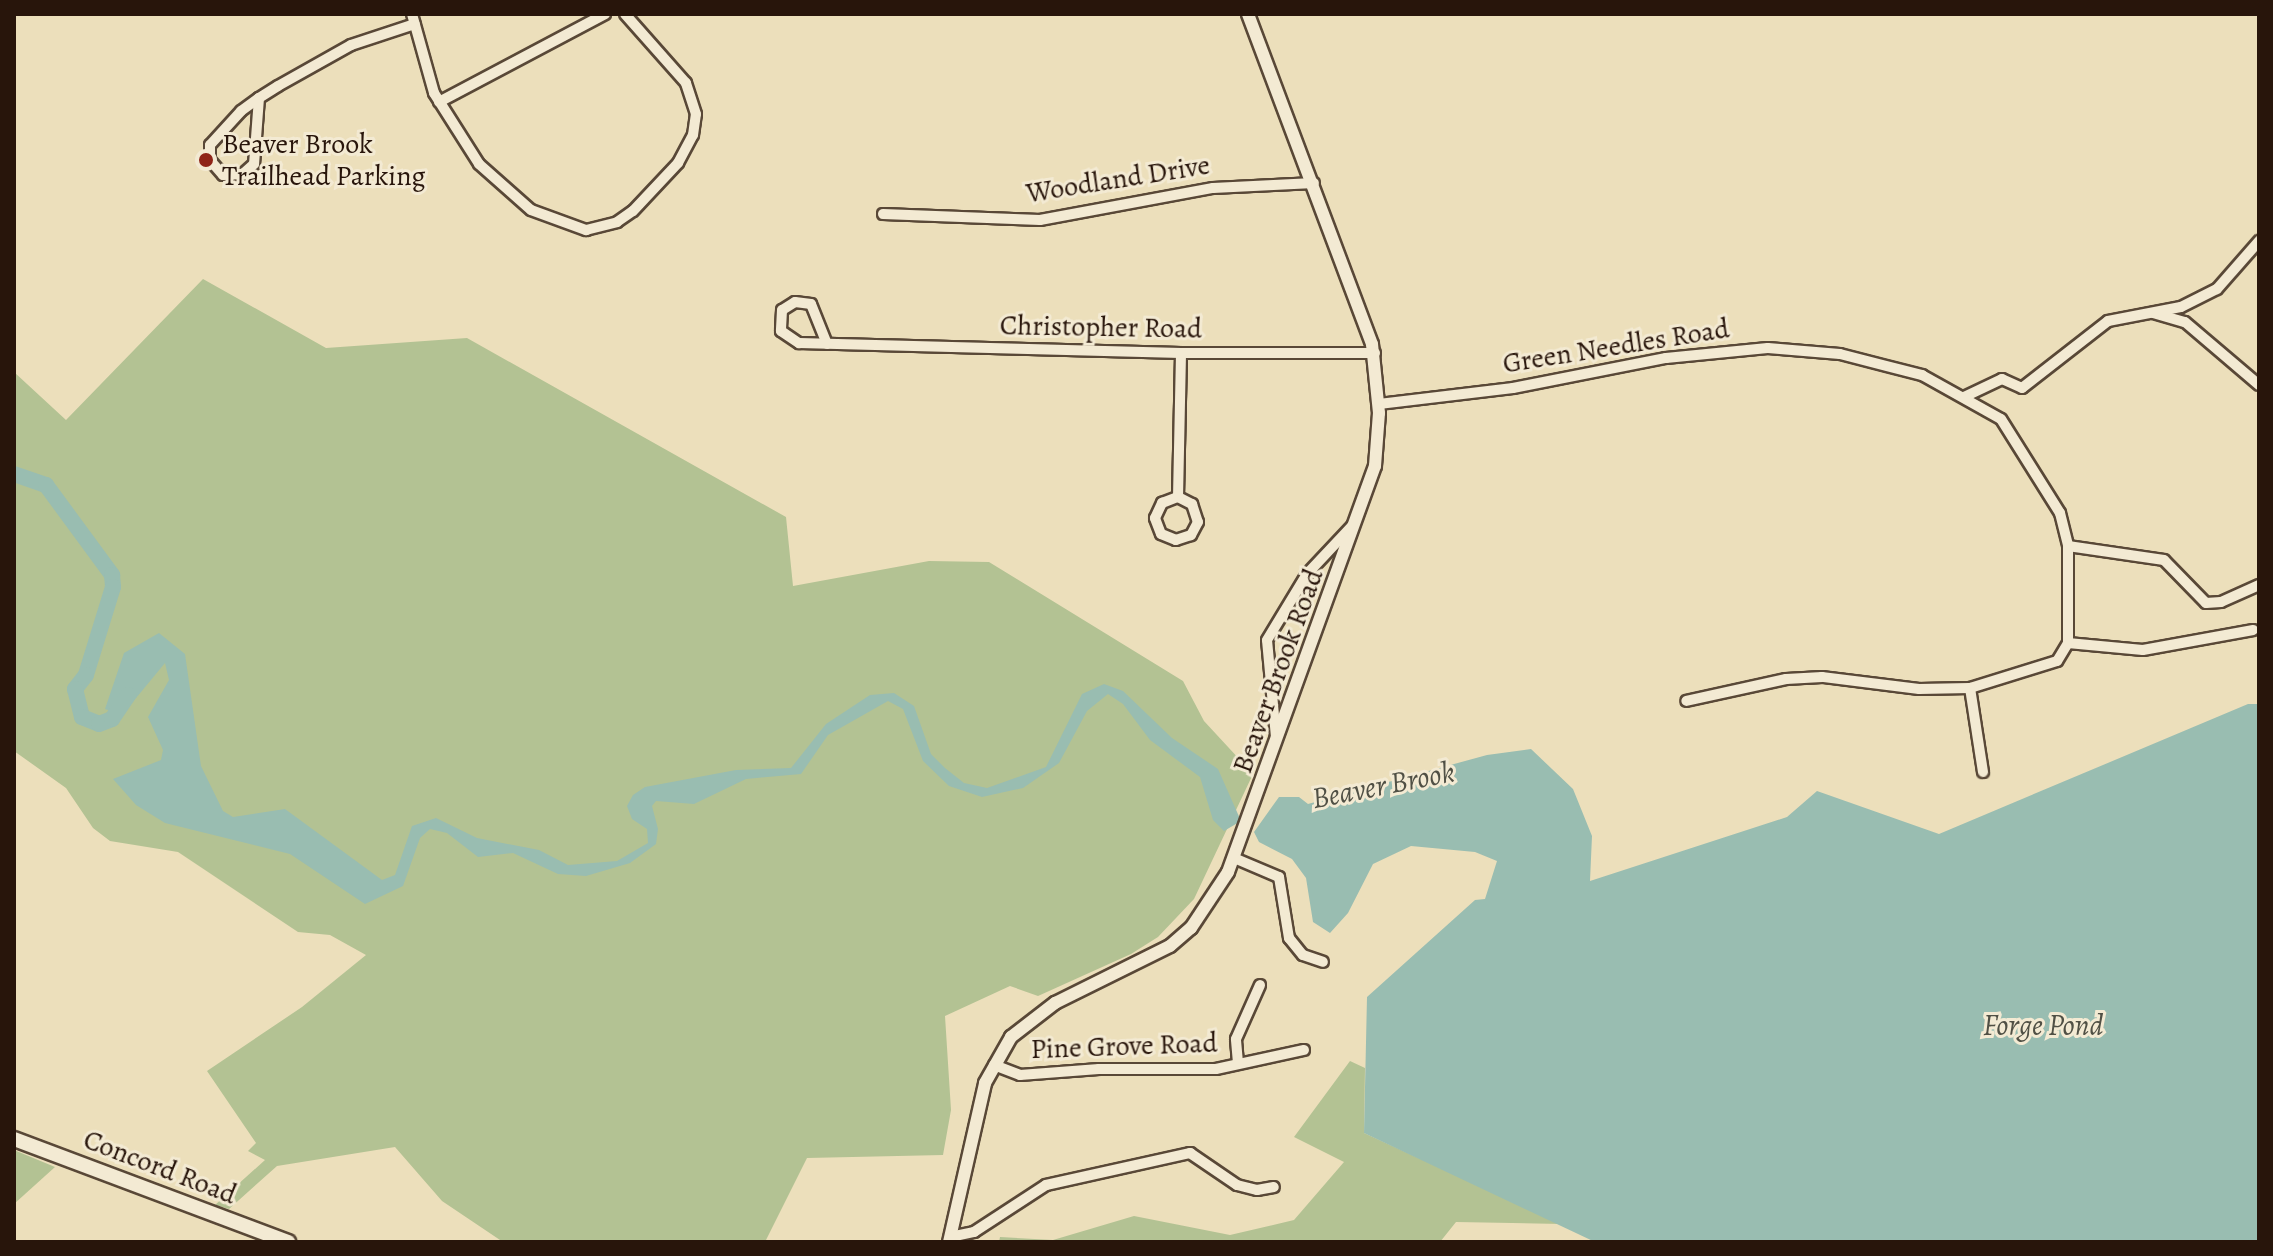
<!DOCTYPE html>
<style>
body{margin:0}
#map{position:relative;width:2273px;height:1256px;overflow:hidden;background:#ecdfbb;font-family:Alegreya,serif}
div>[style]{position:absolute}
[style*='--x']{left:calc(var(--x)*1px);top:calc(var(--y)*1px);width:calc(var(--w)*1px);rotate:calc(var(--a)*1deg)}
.green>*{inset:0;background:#b3c293}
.water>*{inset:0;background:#99bdb1}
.river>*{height:16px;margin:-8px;padding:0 8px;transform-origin:8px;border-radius:8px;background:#99bdb1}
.roads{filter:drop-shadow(2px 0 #594837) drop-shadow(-2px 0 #594837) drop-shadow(0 2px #594837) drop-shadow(0 -2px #594837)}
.minor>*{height:10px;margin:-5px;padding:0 5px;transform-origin:5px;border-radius:5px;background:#f3ead3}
.tertiary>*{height:12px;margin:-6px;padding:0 6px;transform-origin:6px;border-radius:6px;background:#f3ead3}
.secondary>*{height:14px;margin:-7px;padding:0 7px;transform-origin:7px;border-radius:7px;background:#f3ead3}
.dots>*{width:22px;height:22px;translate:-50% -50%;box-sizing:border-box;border:4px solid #f3ead3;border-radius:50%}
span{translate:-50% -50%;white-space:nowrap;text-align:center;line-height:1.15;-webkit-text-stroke:6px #f3ead3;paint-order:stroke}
.poi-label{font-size:28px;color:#28150b}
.left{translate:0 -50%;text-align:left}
.street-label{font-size:28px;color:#28150b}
.water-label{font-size:30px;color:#505045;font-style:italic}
.frame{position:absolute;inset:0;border:16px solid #28150b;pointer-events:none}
</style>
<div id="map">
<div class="green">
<div style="clip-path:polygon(203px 279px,326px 348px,467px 338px,786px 517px,793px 586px,929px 561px,989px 562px,1183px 681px,1204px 721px,1253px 774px,1194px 899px,1158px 937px,1131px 954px,1038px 996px,1010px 986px,945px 1016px,951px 1110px,943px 1155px,807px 1158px,765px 1242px,503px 1242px,442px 1201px,395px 1147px,277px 1166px,229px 1209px,215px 1205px,265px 1160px,248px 1151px,256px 1143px,207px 1071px,302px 1007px,366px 955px,330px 935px,298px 932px,178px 852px,110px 841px,93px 828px,66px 788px,14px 751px,14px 372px,66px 420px)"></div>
<div style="clip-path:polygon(1350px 1061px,1365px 1068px,1364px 1133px,1562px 1224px,1456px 1222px,1440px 1242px,999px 1242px,1000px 1237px,1053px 1240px,1134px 1216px,1230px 1235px,1294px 1220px,1344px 1162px,1294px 1137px)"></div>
<div style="clip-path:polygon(14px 1150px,55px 1167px,14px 1204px)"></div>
</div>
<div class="water">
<div style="clip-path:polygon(159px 633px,185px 654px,201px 766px,223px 811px,233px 817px,285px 809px,382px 880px,395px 875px,412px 826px,436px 818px,477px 838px,539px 850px,568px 865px,617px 861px,648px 843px,647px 829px,632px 819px,627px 806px,633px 795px,645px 787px,736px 770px,791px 768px,826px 724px,870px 695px,894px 693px,914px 706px,931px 754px,945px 768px,964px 783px,987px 788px,1046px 767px,1082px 694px,1104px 684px,1123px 691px,1172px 738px,1218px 769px,1241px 821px,1224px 831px,1213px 820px,1200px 777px,1150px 740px,1123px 704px,1108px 694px,1087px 711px,1059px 763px,1023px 788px,982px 797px,949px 786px,923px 761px,903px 709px,888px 701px,828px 735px,801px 774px,746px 779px,694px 804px,656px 801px,652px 806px,658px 829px,656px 844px,630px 863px,586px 876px,558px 874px,513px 853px,478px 857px,447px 833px,430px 829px,420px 838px,403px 886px,365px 904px,290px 854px,165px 823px,136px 805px,113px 779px,161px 760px,163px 750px,148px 717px,169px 680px,165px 663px,122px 715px,105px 709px,124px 653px)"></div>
<div style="clip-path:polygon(2248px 704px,2259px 704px,2259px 1242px,1595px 1242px,1364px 1133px,1367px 997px,1475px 900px,1485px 899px,1497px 861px,1475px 852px,1411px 846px,1373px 864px,1348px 913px,1330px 933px,1313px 922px,1306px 878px,1292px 859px,1259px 842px,1254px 832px,1279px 797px,1299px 797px,1308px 804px,1487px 755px,1531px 749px,1573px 789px,1592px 836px,1590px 881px,1787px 817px,1817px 791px,1939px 834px)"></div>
</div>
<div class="river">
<div style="--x:14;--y:474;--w:34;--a:19"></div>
<div style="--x:46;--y:485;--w:112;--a:53.7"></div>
<div style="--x:112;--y:575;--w:12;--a:85"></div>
<div style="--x:113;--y:587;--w:92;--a:107.1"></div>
<div style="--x:86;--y:675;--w:18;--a:128"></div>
<div style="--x:75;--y:689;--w:29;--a:76"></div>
<div style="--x:82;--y:717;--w:18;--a:22"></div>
<div style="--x:99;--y:724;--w:14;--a:-21"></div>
<div style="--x:112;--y:719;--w:29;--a:-56"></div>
</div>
<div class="roads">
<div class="minor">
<div style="--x:412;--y:14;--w:82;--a:74.4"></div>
<div style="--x:434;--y:93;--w:84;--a:57.6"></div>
<div style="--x:479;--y:164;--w:69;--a:41.5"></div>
<div style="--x:531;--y:210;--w:59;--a:20"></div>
<div style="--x:586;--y:230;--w:32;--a:-14"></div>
<div style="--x:617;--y:222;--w:19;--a:-35"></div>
<div style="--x:633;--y:211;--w:66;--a:-46.8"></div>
<div style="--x:678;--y:163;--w:32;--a:-62"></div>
<div style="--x:693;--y:135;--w:21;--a:-82"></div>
<div style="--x:696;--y:114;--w:33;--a:-108"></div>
<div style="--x:686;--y:83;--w:92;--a:-131.5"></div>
<div style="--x:259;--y:98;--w:66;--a:94.3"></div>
<div style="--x:254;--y:164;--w:15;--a:138"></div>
<div style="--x:243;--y:174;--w:20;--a:177"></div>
<div style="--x:223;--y:175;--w:20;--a:-131"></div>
<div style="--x:210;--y:160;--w:15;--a:-90"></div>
<div style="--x:210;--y:145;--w:46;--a:-47.6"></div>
<div style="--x:241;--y:111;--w:22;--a:-36"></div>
<div style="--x:259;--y:98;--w:22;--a:-32"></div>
<div style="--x:278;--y:86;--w:84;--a:-29.3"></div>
<div style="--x:351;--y:45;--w:67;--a:-18.2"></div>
<div style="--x:439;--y:102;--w:188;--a:-27.9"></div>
<div style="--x:883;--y:214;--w:157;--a:2.2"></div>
<div style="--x:1040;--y:220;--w:176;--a:-10.5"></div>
<div style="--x:1213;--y:188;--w:101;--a:-2.8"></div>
<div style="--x:2153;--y:313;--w:33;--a:16"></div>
<div style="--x:2185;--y:322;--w:97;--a:40.4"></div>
<div style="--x:827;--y:344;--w:43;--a:-111.8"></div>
<div style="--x:811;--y:304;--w:16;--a:-173"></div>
<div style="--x:795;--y:302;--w:15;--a:148"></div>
<div style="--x:782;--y:310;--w:21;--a:93"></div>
<div style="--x:781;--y:331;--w:22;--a:34"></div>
<div style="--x:799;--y:343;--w:382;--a:1.5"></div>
<div style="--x:1181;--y:353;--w:194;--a:0"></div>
<div style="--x:1964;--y:397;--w:42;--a:-25.3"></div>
<div style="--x:2002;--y:379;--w:22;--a:24"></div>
<div style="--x:2022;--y:388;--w:109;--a:-37.9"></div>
<div style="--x:2108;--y:321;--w:74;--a:-10.9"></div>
<div style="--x:2181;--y:307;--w:40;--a:-26.6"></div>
<div style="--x:2217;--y:289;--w:64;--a:-48.8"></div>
<div style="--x:1379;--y:404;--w:135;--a:-6.8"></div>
<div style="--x:1513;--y:388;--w:156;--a:-11.1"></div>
<div style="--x:1666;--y:358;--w:102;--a:-5.6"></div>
<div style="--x:1768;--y:348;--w:72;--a:4.8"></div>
<div style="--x:1840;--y:354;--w:85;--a:14.4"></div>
<div style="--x:1922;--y:375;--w:90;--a:29.1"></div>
<div style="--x:2001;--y:419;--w:111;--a:57.9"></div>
<div style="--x:2060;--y:513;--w:34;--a:76"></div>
<div style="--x:2068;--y:546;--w:97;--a:90"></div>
<div style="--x:2068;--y:643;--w:21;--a:121"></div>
<div style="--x:2057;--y:661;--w:91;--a:162.8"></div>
<div style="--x:1970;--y:688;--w:51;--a:178.9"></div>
<div style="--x:1919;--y:689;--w:98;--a:-172.9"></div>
<div style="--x:1822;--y:677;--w:36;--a:177"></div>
<div style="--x:1786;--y:679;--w:102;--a:167.6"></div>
<div style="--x:1178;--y:497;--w:16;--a:27"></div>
<div style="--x:1192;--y:504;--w:19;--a:72"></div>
<div style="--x:1198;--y:522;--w:15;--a:118"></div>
<div style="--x:1191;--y:535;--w:16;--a:162"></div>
<div style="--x:1176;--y:540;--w:16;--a:-158"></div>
<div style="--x:1161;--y:534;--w:17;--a:-111"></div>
<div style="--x:1155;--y:518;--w:17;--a:-65"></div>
<div style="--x:1162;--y:503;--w:17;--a:-21"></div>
<div style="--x:1178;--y:497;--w:144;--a:-88.8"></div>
<div style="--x:2068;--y:546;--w:97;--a:8.3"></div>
<div style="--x:2164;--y:560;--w:60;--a:45.7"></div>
<div style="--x:2206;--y:603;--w:15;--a:-4"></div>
<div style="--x:2221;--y:602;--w:42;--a:-24.1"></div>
<div style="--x:2068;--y:643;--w:75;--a:5.3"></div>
<div style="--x:2143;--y:650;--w:112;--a:-10.3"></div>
<div style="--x:1970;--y:688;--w:85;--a:81.2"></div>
<div style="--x:1276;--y:737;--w:97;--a:-95.3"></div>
<div style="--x:1267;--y:640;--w:77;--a:-58.8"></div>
<div style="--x:1307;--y:574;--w:69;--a:-46.8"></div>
<div style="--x:1234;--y:858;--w:49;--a:22.9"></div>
<div style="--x:1279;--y:877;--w:62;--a:80.7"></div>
<div style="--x:1289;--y:938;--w:22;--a:51"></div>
<div style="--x:1303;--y:955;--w:21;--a:19"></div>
<div style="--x:1238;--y:1063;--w:24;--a:-95"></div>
<div style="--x:1236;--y:1039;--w:59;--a:-66"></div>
<div style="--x:994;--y:1065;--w:28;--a:21"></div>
<div style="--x:1020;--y:1075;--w:79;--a:-4.3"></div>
<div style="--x:1099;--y:1069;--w:117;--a:0"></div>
<div style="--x:1216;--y:1069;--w:90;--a:-12.2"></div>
<div style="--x:950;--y:1237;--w:25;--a:-12"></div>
<div style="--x:974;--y:1232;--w:86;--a:-33.1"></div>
<div style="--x:1046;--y:1185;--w:148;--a:-12.5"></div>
<div style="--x:1190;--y:1153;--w:57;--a:34.2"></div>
<div style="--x:1237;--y:1185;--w:21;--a:14"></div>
<div style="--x:1257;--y:1190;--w:17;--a:-10"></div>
</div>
<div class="tertiary">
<div style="--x:949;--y:1242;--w:163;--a:-77.2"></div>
<div style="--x:985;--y:1083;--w:53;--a:-60.5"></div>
<div style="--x:1011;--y:1037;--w:56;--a:-37.7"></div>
<div style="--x:1055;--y:1003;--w:128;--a:-26.4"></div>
<div style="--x:1170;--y:946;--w:28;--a:-41"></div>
<div style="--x:1191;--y:928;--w:67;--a:-56.5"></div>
<div style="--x:1228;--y:872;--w:432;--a:-70.1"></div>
<div style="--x:1375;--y:466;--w:53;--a:-85.7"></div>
<div style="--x:1379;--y:413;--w:69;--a:-95.8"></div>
<div style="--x:1372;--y:344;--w:353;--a:-110.6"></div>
</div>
<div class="secondary">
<div style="--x:14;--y:1139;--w:293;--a:20.6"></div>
</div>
</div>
<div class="dots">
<div style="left:206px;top:160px;background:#8f2418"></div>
</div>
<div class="poi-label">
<span class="left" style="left:222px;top:160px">Beaver Brook<br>Trailhead Parking</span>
</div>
<div class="street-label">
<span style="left:1118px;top:179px;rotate:-9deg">Woodland Drive</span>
<span style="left:1101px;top:327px;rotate:1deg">Christopher Road</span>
<span style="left:1616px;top:346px;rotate:-9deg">Green Needles Road</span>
<span style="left:1278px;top:671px;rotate:-70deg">Beaver Brook Road</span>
<span style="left:1124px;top:1046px;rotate:-2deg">Pine Grove Road</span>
<span style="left:160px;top:1167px;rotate:21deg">Concord Road</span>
</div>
<div class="water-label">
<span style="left:1383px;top:785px;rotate:-11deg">Beaver Brook</span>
<span style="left:2043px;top:1025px">Forge Pond</span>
</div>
<div class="frame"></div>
</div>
